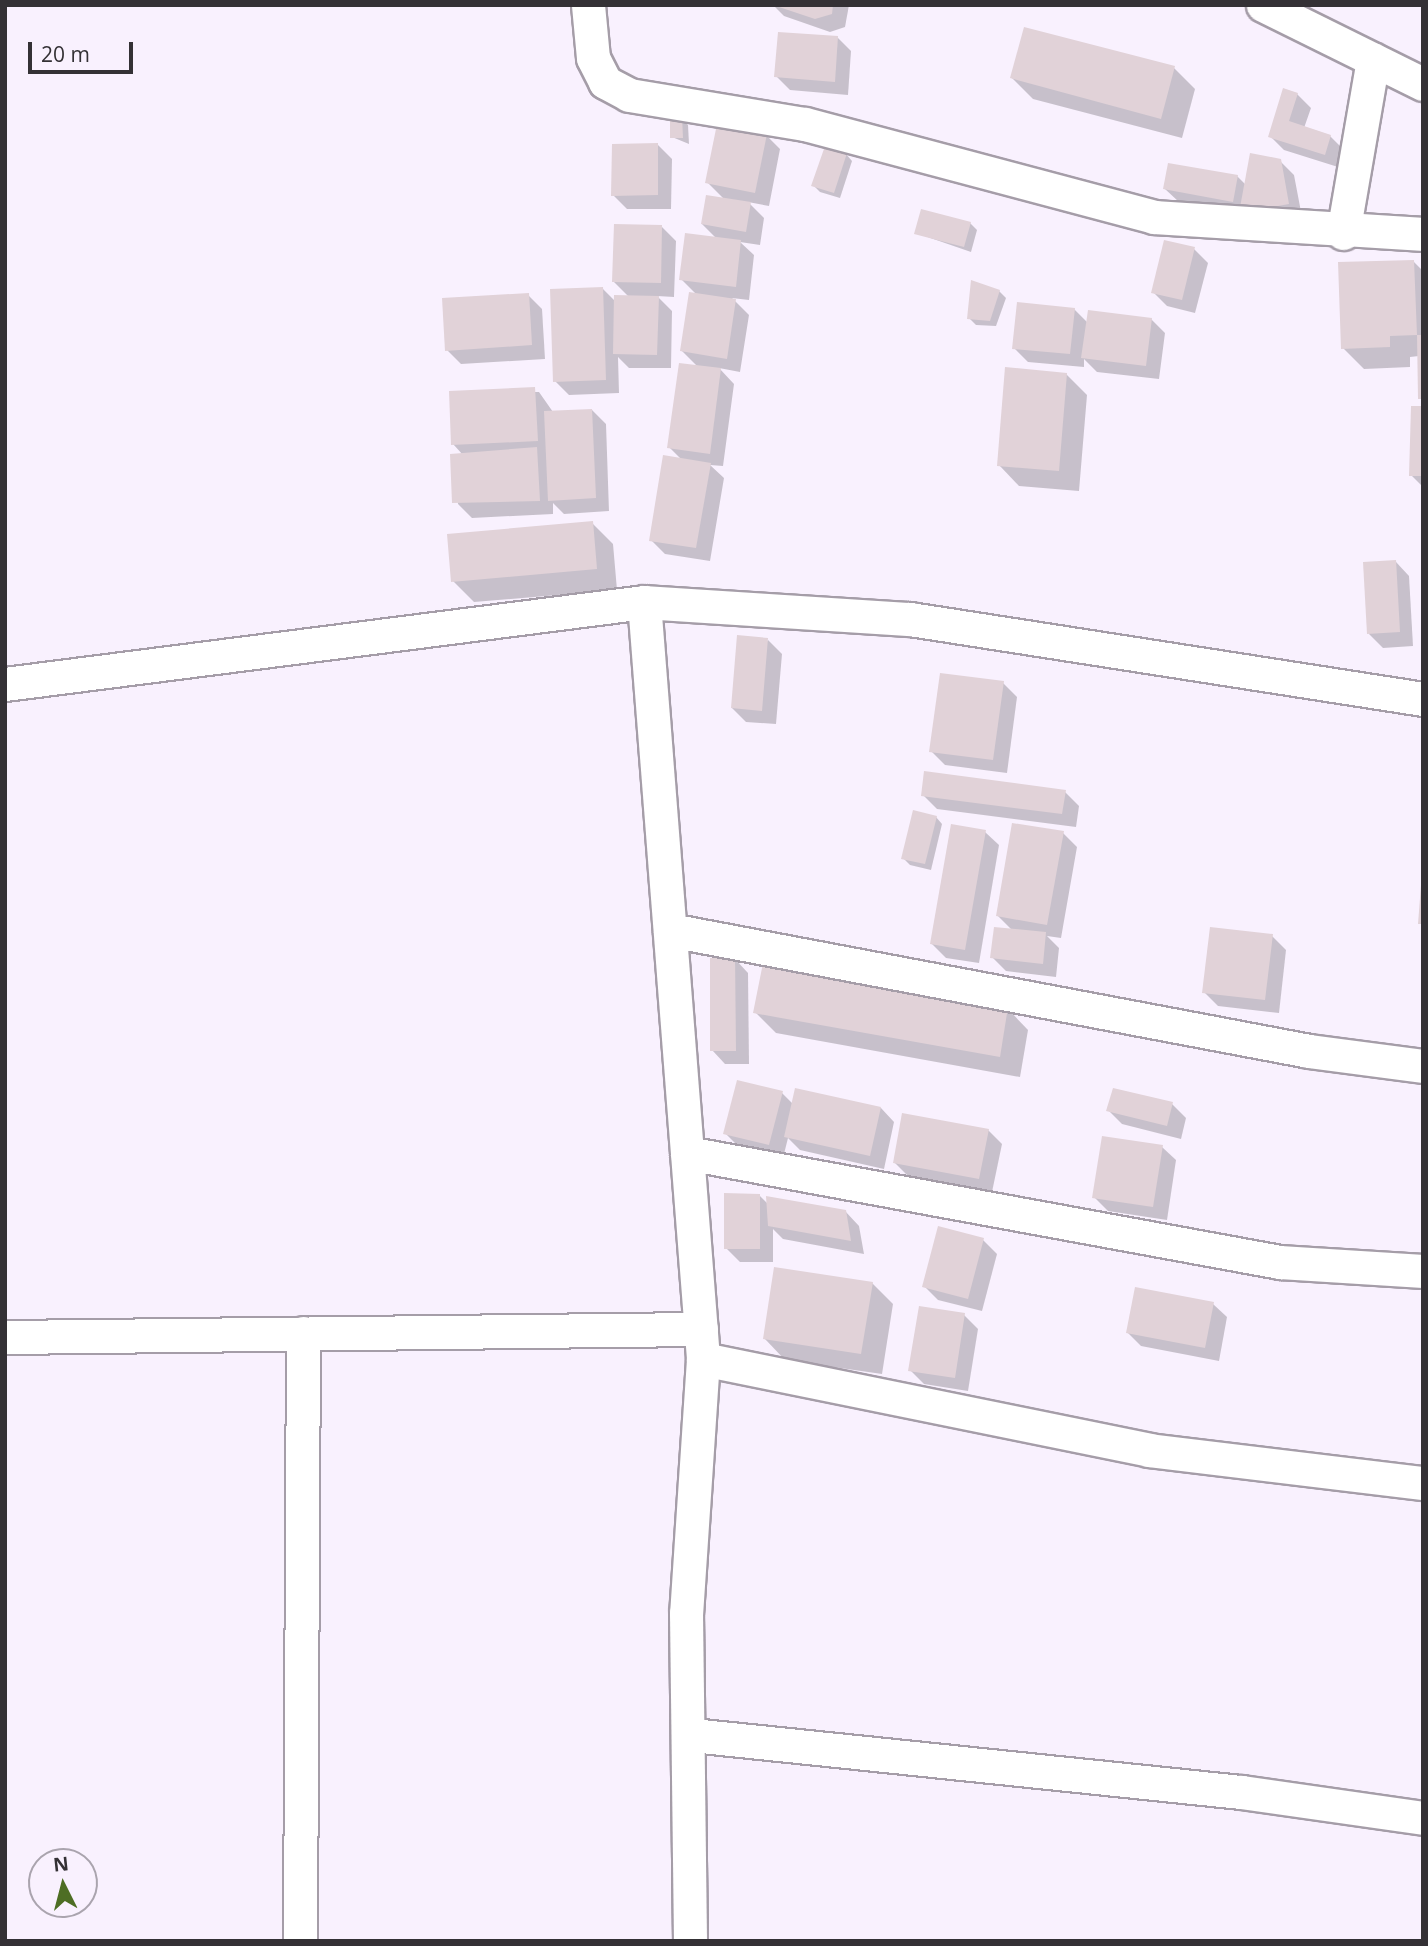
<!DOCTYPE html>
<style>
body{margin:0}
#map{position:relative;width:1428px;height:1946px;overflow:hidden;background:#f9f1fe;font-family:"Open Sans",sans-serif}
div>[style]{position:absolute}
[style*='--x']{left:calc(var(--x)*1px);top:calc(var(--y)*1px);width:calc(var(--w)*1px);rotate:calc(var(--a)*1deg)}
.shadow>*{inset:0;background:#0003}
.building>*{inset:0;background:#e1d2d8}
.roads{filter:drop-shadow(2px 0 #a59da8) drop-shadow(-2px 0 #a59da8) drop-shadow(0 2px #a59da8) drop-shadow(0 -2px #a59da8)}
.street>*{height:33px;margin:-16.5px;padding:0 16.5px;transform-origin:16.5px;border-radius:16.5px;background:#fff}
span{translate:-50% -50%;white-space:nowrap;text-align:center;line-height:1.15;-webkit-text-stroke:5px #f9f1fe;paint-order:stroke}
.frame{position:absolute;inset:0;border:7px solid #343135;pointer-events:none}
.north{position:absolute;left:28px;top:1848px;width:70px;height:70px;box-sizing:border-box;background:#f9f1fe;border:2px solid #aaa4ae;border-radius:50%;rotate:354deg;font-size:19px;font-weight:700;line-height:28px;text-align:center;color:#343135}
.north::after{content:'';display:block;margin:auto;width:24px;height:32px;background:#4e6e24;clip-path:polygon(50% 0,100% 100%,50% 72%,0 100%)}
.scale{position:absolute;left:28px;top:42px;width:105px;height:32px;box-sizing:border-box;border:4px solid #343135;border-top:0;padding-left:9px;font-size:21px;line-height:24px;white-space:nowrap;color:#343135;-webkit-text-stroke:5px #f9f1fe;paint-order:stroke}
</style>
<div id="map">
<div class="shadow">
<div style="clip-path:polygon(773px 5px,849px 5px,845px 27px,830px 32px,784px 16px)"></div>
<div style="clip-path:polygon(837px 37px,851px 51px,848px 95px,790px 90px,776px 76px)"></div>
<div style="clip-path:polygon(1174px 68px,1195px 89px,1182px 138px,1033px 99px,1012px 78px)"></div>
<div style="clip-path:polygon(1297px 94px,1311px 108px,1304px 128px,1330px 136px,1344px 150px,1338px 167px,1284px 150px,1270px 136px)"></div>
<div style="clip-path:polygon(682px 119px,688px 125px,689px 144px,672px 137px)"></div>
<div style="clip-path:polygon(766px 135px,780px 149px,769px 206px,748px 202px,764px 218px,760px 245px,740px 242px,754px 255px,749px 300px,732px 298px,749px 315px,740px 372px,719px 368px,734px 384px,723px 466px,710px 465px,724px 478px,710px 561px,665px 554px,651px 540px,682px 460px,669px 447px,698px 367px,682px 351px,697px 295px,681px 279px,717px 239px,702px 224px,724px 199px,707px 182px)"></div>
<div style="clip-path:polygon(658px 145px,672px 159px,671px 209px,627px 209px,613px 195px)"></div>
<div style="clip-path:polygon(846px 154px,852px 161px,840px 198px,820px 192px,813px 185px)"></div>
<div style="clip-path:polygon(1280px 161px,1294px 175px,1302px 217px,1179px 202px,1165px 189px,1237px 176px,1246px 185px)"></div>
<div style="clip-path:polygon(970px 223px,977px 230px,971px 252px,916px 233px)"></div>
<div style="clip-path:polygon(662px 227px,676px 241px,674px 297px,657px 296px,672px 311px,671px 368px,629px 368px,618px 357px,619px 393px,569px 395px,555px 381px,603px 289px,616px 302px,629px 297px,613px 281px)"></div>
<div style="clip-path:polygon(1194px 249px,1208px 263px,1195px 313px,1167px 306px,1153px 292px)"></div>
<div style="clip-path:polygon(1413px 261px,1423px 271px,1423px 401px,1419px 356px,1410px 357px,1410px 367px,1364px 369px,1343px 348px)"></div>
<div style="clip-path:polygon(999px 291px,1006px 298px,996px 326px,976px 325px,969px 318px)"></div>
<div style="clip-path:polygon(528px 295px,542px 309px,545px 359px,461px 364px,447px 350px)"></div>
<div style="clip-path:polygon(1074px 309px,1088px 323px,1151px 319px,1165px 333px,1159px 379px,1097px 372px,1084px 359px,1084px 367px,1028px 362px,1014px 348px)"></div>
<div style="clip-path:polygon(1066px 374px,1087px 395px,1079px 491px,1019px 486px,999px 465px)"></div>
<div style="clip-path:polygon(539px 392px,553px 412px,592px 410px,606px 424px,609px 511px,564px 514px,553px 503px,553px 514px,472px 518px,458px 504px,452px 456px,463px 455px,453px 444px,450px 393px)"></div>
<div style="clip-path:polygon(1423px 408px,1423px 487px,1411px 475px)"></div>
<div style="clip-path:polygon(592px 523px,613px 544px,617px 590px,474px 602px,453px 581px)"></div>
<div style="clip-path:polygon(1396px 562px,1409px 576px,1413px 646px,1383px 648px,1369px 634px)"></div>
<div style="clip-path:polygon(768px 640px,782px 654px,776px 724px,746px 722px,732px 708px)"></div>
<div style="clip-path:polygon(1003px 683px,1017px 697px,1007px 773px,945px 765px,931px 751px)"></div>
<div style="clip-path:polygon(1065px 792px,1079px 806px,1076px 827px,937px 809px,923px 795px)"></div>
<div style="clip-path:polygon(936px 817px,942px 824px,931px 870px,910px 865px,903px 858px)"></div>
<div style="clip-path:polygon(985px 832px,999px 845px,979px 963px,946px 958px,932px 944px)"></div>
<div style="clip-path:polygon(1063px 833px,1077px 847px,1061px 938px,1047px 936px,1059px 948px,1056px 977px,1006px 971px,992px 957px,1012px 930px,998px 916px)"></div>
<div style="clip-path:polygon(1272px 936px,1286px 950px,1279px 1013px,1218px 1006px,1204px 992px)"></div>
<div style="clip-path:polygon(735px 959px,748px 973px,749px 1064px,725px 1064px,712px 1050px)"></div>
<div style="clip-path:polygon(1008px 1009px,1028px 1030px,1020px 1077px,776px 1033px,755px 1012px)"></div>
<div style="clip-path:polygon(782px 1093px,793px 1104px,881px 1108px,894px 1122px,884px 1169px,800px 1150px,788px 1138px,783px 1158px,739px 1147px,725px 1133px)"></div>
<div style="clip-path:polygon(1172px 1104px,1186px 1118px,1181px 1139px,1122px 1124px,1108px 1110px)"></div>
<div style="clip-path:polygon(988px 1130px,1002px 1144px,992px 1192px,908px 1176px,894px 1162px)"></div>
<div style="clip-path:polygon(1162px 1147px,1176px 1160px,1167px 1220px,1108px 1211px,1094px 1197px)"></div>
<div style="clip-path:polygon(759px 1195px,768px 1204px,845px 1211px,859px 1226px,864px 1254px,783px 1239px,773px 1229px,773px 1262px,740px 1262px,726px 1248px)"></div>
<div style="clip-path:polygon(983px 1240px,997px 1254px,982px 1311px,938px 1300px,924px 1286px)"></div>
<div style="clip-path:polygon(872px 1283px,893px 1304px,882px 1374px,785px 1360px,765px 1339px)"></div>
<div style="clip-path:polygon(1213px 1304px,1227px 1317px,1219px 1361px,1141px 1346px,1127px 1332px)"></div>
<div style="clip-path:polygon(964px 1315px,978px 1329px,968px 1391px,924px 1384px,910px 1370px)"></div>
</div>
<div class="building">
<div style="clip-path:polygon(773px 5px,833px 5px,832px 14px,815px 19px)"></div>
<div style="clip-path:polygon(1024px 27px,1175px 66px,1161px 119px,1010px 78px)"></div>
<div style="clip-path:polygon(778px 32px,838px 36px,835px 82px,774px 77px)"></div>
<div style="clip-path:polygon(1283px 88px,1298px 93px,1289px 121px,1331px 135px,1325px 155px,1268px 137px)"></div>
<div style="clip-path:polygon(670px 117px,682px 117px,683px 138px,670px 138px)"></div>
<div style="clip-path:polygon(717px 124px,767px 134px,755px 193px,705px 183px)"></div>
<div style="clip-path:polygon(658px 143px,658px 195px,611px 196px,612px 144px)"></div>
<div style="clip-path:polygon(825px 146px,847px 153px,834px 193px,811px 186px)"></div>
<div style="clip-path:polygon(1250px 153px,1281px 159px,1289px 204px,1239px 213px)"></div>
<div style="clip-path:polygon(1168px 163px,1238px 175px,1233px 202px,1163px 189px)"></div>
<div style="clip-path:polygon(706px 195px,751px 202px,746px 232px,701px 224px)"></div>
<div style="clip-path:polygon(921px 209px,971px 222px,964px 247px,914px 234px)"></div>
<div style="clip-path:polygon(614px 224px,662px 225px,661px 283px,612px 282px)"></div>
<div style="clip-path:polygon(685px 233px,741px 240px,736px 287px,679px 280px)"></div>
<div style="clip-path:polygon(1164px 240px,1195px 247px,1182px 300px,1151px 293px)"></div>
<div style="clip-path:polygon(1414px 260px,1417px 335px,1390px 336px,1390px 347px,1341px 349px,1338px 262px)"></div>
<div style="clip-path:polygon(971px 280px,1000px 290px,990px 321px,967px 319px)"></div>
<div style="clip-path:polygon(603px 287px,606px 380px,553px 382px,550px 289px)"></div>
<div style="clip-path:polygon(689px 292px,736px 299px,727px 359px,680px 351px)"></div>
<div style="clip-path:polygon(529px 293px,532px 345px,445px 351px,442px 298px)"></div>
<div style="clip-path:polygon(614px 295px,659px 296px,657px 355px,613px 354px)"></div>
<div style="clip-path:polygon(1017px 302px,1075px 308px,1070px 354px,1012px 349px)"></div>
<div style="clip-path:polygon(1088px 310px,1152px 318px,1146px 366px,1081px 358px)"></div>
<div style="clip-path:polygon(1417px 335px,1423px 335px,1423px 399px,1418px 399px)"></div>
<div style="clip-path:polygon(679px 363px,721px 368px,710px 454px,667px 448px)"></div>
<div style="clip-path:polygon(1005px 367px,1067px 373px,1059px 471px,997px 466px)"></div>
<div style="clip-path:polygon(535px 387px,538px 441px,451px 445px,449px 391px)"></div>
<div style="clip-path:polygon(1411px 406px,1423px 406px,1423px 476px,1409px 476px)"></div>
<div style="clip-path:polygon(592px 409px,596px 498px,548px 501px,544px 411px)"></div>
<div style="clip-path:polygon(537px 447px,540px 501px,452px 503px,450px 454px)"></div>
<div style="clip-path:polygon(663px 455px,711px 463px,696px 548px,649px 541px)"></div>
<div style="clip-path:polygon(593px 521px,597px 569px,451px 582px,447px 534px)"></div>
<div style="clip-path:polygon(1396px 560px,1400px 632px,1367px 634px,1363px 562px)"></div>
<div style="clip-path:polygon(737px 635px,768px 638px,762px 711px,731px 708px)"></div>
<div style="clip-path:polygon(940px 673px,1004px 681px,993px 760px,929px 752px)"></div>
<div style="clip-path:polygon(924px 771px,1066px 790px,1062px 814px,921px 796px)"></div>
<div style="clip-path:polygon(913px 810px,937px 816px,925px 864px,901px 859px)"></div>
<div style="clip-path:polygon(1012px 823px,1064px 831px,1047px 925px,996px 916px)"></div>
<div style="clip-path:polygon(951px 824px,986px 830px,965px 950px,930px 944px)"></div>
<div style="clip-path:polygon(1421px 885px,1423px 885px,1423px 924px,1418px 924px)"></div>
<div style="clip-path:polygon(994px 927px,1046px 932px,1043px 964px,990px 958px)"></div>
<div style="clip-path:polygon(1210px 927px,1273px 934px,1265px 1000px,1202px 993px)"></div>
<div style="clip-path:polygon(735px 957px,736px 1051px,710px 1051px,710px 958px)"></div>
<div style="clip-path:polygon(763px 963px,1008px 1007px,1000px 1057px,753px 1013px)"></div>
<div style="clip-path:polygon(737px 1080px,783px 1091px,769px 1145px,723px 1134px)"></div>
<div style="clip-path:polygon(795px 1088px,881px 1107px,870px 1156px,784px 1137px)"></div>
<div style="clip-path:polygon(1113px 1088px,1173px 1102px,1167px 1126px,1106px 1111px)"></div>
<div style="clip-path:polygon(902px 1113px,989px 1129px,979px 1179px,893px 1163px)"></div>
<div style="clip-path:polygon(1102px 1136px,1163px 1145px,1153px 1207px,1092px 1198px)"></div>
<div style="clip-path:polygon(724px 1193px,760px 1194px,760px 1249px,724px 1249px)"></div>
<div style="clip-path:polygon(766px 1196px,846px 1210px,851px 1241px,768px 1226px)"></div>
<div style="clip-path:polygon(938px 1226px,984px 1238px,968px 1299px,922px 1287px)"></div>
<div style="clip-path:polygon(774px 1267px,873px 1282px,861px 1354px,763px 1339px)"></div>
<div style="clip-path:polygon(1135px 1287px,1214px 1302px,1205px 1348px,1126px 1333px)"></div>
<div style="clip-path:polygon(919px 1306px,965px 1313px,955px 1378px,908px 1371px)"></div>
</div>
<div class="roads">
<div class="street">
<div style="--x:588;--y:5;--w:53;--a:84.6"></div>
<div style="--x:593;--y:58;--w:27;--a:63"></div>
<div style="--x:605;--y:82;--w:27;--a:28"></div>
<div style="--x:629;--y:95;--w:178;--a:9.4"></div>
<div style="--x:805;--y:124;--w:361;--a:14.9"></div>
<div style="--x:1154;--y:217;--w:270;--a:3.6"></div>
<div style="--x:1263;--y:5;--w:178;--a:26.3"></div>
<div style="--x:1343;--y:233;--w:176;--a:-80.2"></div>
<div style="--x:644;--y:602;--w:759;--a:85.54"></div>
<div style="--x:703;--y:1359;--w:255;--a:93.8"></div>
<div style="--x:686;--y:1613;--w:328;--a:89.3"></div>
<div style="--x:5;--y:684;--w:644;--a:-7.31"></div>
<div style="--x:644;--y:602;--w:267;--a:3.7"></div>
<div style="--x:910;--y:619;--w:519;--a:8.86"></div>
<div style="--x:670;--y:930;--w:650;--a:10.72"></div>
<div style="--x:1309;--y:1051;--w:115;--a:7.5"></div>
<div style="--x:687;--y:1153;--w:603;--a:10.42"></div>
<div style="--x:1280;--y:1262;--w:143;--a:3.6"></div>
<div style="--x:5;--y:1337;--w:696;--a:-0.66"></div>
<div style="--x:703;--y:1359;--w:455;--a:11.5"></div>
<div style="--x:1149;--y:1450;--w:276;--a:6.9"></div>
<div style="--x:692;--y:1735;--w:552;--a:5.93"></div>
<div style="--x:1241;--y:1792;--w:184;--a:8.1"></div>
<div style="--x:300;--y:1941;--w:608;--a:-89.72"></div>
</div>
</div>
<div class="frame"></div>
<div class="north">N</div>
<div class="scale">20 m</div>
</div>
